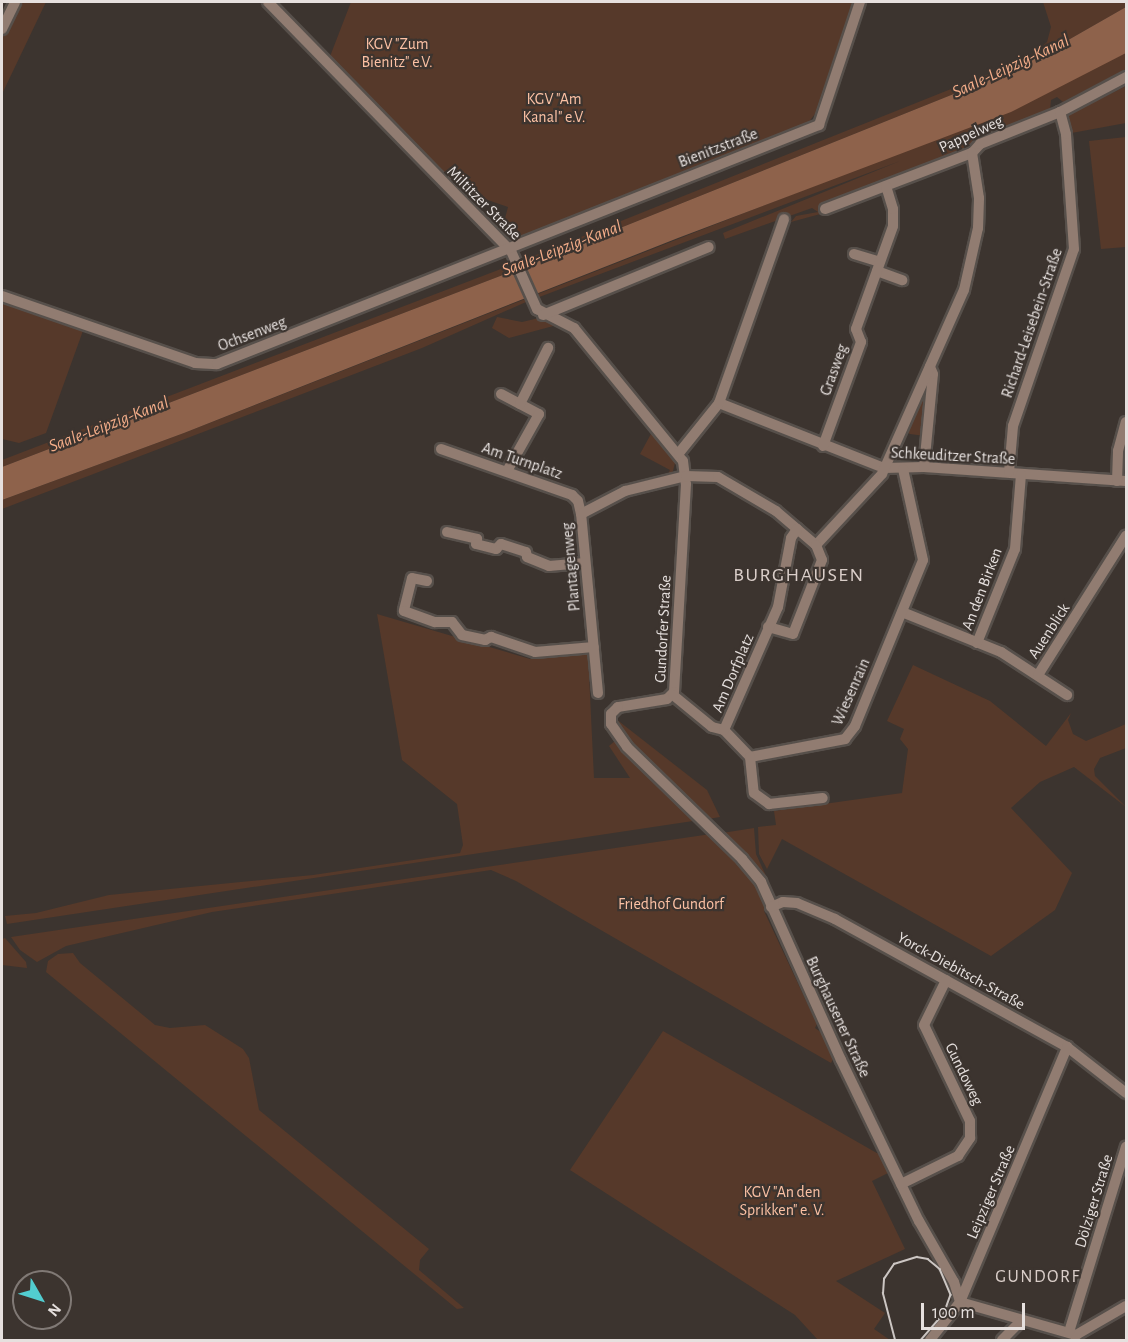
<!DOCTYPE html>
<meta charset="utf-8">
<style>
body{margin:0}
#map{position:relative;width:1128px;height:1342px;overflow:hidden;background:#3c342f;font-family:"Alegreya Sans",sans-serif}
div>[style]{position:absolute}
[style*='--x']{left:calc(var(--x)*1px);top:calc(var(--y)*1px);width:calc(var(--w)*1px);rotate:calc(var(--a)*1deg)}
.green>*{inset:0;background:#56392a}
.water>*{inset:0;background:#8e624b}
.roads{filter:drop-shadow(2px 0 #57504b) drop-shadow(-2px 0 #57504b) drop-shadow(0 2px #57504b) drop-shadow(0 -2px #57504b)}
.minor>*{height:10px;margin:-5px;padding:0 5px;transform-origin:5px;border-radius:5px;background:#917c71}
.tram>*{height:1.5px;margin:-0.75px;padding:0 0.75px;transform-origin:0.75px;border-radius:0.75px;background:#ccc6c3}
span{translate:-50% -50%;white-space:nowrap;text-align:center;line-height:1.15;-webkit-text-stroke:4.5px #3c342f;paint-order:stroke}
.park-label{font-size:16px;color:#fcc1a4}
.street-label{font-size:16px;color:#e6e0de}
.water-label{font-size:18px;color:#f4ad89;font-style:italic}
.neighbourhood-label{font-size:18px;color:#dacec9;letter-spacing:1.5px}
.quarter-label{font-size:20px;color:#dacec9;letter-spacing:1.5px}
.frame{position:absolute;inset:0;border:3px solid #e6e0de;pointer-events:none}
.north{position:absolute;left:12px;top:1270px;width:60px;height:60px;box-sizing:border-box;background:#3c342f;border:2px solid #807975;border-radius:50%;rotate:129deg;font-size:16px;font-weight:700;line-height:24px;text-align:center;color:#e6e0de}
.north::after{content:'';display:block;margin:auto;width:21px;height:27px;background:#52cdd0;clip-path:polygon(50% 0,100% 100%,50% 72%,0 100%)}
.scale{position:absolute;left:921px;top:1303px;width:104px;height:27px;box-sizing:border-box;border:3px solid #e6e0de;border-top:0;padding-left:8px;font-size:18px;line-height:21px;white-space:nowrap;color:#e6e0de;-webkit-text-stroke:4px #3c342f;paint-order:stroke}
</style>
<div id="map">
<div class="green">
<div style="clip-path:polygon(18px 2px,46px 2px,2px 94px,2px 34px)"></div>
<div style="clip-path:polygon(351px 2px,853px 2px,818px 110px,805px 127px,520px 238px,504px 222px,508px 207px,456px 189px,329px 59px)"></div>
<div style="clip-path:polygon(1043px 2px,1126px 2px,1126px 7px,1056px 47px,986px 81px,513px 271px,2px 467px,2px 460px,511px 265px,1026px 59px,1047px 42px,1051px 27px)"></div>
<div style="clip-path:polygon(1126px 53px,1126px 69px,1063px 102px,1057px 97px,1051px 100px,1050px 110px,973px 138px,972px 148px,829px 201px,824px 213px,791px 222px,796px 216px,818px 212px,812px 208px,725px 239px,723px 233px,900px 161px,526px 302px,422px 348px,2px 509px,2px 500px,184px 433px,877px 161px)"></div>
<div style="clip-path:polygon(1126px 86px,1126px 123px,1066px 134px,1068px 115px)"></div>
<div style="clip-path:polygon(1126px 137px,1126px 247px,1101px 249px,1089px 141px)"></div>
<div style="clip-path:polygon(2px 300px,84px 328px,46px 433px,19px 443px,2px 439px)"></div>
<div style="clip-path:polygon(497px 317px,522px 322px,539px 318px,557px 325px,509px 338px,492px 328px)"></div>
<div style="clip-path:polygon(927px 382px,925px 436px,910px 434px,904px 431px)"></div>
<div style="clip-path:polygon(652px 432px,676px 459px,672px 475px,667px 476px,670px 470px,640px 454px)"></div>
<div style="clip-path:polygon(377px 614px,530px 659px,588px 653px,594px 778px,630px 778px,609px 746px,616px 740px,693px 821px,7px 924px,5px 916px,36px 913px,109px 895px,313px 875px,460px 853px,463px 845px,457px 804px,402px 760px)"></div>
<div style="clip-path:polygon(913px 665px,990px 701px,1046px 746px,1071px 713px,1068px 720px,1073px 734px,1086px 741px,1126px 724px,1126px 748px,1100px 758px,1094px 769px,1095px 776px,1126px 807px,1074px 767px,1040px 782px,1011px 808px,1072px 873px,1055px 910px,991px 956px,782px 839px,767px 869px,759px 854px,758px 827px,776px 825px,774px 811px,902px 793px,908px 749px,900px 739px,904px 729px,887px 721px)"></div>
<div style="clip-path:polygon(616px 719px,707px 790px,720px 817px,708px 819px,635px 749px)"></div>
<div style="clip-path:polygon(754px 828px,756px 854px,773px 891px,747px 857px,722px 833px)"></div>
<div style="clip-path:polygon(711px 834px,758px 885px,767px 907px,764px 911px,817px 1024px,815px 1028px,822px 1033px,834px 1057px,831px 1063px,516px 881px,491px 870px,212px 912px,66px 946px,37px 962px,20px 950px,11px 937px)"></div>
<div style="clip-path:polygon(5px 938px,26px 962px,27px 968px,2px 965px,2px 939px)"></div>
<div style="clip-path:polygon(73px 953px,80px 963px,155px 1025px,170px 1028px,205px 1025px,243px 1049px,249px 1058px,259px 1110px,429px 1249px,420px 1260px,419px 1270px,464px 1308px,457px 1309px,46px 972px,48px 961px,58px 954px)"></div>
<div style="clip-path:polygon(663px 1031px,882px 1156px,890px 1172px,872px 1181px,905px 1249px,836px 1281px,885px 1313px,874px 1329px,890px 1340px,818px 1340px,795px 1315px,570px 1170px)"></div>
</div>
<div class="water">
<div style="clip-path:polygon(1126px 7px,1126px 53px,1011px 112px,678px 238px,184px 433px,2px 500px,2px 467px,513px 271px,986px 81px,1056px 47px)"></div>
</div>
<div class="roads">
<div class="minor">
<div style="--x:268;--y:2;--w:348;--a:45.7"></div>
<div style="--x:511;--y:251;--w:64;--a:65.9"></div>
<div style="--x:537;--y:309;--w:42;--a:27.2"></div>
<div style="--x:574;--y:328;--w:172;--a:50.7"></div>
<div style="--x:683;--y:461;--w:23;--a:83"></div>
<div style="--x:686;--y:484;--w:208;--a:93.3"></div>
<div style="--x:674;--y:692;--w:10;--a:135"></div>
<div style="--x:667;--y:699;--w:50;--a:170.7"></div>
<div style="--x:618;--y:707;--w:10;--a:135"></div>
<div style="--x:611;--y:714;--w:10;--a:90"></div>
<div style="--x:611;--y:724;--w:28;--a:55"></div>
<div style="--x:627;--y:747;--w:161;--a:44.2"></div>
<div style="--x:742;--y:859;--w:30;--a:50"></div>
<div style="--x:761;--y:882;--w:195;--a:65.8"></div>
<div style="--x:841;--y:1060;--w:179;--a:64.2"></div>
<div style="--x:919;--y:1221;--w:70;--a:60.2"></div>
<div style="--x:954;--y:1282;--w:21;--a:73"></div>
<div style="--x:2;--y:29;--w:30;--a:-64"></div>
<div style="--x:825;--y:209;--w:157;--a:-20.9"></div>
<div style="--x:972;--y:153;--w:12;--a:-48"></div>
<div style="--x:980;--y:144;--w:86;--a:-21.8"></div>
<div style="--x:1060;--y:112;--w:75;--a:-27.9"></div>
<div style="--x:854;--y:254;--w:27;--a:17"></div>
<div style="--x:877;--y:271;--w:27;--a:20"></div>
<div style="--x:2;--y:296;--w:204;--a:19.1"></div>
<div style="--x:195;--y:363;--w:22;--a:3"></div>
<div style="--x:217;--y:364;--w:648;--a:-21.65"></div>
<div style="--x:819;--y:125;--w:130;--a:-71.6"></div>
<div style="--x:543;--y:315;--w:179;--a:-22.3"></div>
<div style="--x:501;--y:394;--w:43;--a:27.8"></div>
<div style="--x:539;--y:414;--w:65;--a:119.3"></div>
<div style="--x:719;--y:403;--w:177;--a:21.5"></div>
<div style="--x:884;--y:468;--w:40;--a:-1.4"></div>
<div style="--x:924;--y:467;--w:202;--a:4"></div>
<div style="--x:520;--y:404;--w:63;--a:-63.4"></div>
<div style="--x:823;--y:446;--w:111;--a:-69.9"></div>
<div style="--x:861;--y:342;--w:14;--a:-111"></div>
<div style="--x:856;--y:329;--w:109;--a:-70.2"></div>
<div style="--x:893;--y:226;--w:17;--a:-90"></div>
<div style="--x:893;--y:209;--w:24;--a:-107"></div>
<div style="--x:441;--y:449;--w:139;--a:19.3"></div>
<div style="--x:572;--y:495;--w:8;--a:45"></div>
<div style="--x:578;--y:501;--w:13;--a:77"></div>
<div style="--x:679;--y:453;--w:64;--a:-51.3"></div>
<div style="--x:719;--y:403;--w:195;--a:-70.5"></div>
<div style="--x:924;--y:467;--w:93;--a:-84.5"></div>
<div style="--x:933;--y:374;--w:8;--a:-113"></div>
<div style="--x:1009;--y:472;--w:46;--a:-85"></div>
<div style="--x:1013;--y:426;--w:187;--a:-71"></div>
<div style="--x:1074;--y:249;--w:115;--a:-94"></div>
<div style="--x:1066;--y:134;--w:23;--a:-105"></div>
<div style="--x:1117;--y:481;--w:30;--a:-88"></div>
<div style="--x:1118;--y:451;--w:30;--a:-75"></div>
<div style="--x:447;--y:532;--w:31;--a:13"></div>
<div style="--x:477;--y:539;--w:5;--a:101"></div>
<div style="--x:476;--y:544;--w:21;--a:14"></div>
<div style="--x:496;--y:549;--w:7;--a:-45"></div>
<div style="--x:501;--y:544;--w:26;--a:18"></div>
<div style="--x:526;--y:552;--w:5;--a:79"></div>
<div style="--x:527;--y:557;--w:24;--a:22"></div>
<div style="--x:549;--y:566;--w:36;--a:-5"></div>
<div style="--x:816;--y:545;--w:97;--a:-47.1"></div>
<div style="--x:882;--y:474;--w:201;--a:-66"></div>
<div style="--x:964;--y:290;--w:64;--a:-77.3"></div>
<div style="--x:978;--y:228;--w:30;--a:-88"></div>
<div style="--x:979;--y:198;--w:46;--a:-98.8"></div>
<div style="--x:427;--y:581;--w:15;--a:-169"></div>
<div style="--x:412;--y:578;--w:34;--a:104"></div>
<div style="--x:404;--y:611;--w:33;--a:20"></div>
<div style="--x:435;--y:622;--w:17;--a:0"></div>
<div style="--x:452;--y:622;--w:16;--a:52"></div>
<div style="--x:462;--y:635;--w:24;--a:12"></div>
<div style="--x:485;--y:640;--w:7;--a:-27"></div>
<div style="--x:491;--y:637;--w:46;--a:18.8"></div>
<div style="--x:535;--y:652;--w:59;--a:-4.8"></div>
<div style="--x:902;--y:612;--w:107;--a:22"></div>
<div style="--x:1001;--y:652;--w:79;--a:33.1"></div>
<div style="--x:977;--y:643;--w:101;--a:-68"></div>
<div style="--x:1015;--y:549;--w:75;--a:-85.4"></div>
<div style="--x:1038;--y:675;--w:165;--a:-57.7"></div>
<div style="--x:598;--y:693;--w:180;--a:-95.4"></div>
<div style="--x:581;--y:514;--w:50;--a:-27.6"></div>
<div style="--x:625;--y:491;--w:63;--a:-13.8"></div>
<div style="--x:686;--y:476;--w:32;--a:2"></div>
<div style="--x:718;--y:477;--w:67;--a:30.4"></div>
<div style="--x:776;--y:511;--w:52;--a:40.4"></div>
<div style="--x:816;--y:545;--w:16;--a:68"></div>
<div style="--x:822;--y:560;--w:79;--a:111.4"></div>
<div style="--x:793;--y:634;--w:26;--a:-164"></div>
<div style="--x:673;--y:695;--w:50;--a:39.4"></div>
<div style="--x:712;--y:727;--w:12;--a:14"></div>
<div style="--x:724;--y:730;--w:37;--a:46"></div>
<div style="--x:750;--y:757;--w:97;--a:-10.7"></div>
<div style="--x:845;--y:739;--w:16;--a:-52"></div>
<div style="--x:855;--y:726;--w:179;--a:-67.7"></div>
<div style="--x:923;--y:560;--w:93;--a:-102.4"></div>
<div style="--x:724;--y:730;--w:134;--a:-66.3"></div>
<div style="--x:778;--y:607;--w:70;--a:-79.3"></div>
<div style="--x:791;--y:538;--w:11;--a:-56"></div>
<div style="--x:750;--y:757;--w:36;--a:84"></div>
<div style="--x:754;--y:793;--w:19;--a:36"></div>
<div style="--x:769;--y:804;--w:54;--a:-6.3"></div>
<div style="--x:771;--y:907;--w:13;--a:-23"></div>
<div style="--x:783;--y:902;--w:14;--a:4"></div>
<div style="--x:797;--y:903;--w:41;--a:22.8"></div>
<div style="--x:835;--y:919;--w:265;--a:28.9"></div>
<div style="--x:1067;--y:1047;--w:75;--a:37.9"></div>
<div style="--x:901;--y:1184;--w:64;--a:-26.2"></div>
<div style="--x:958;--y:1156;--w:22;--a:-56"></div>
<div style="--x:970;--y:1138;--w:17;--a:-90"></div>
<div style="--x:970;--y:1121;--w:106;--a:-115.6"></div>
<div style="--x:924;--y:1025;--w:50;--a:-63.9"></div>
<div style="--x:960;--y:1302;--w:121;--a:15.9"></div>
<div style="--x:1076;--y:1335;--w:58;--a:-30.1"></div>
<div style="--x:1069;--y:1332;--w:194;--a:-72.9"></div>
<div style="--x:930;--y:1340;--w:48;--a:-51.7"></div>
<div style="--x:960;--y:1302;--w:277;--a:-67.2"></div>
<div style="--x:1002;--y:1340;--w:25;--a:-45"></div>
</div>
</div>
<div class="tram">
<div style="--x:895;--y:1340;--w:48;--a:-104.6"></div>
<div style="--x:883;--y:1294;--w:15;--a:-86"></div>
<div style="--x:884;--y:1279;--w:18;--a:-56"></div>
<div style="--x:894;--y:1264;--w:24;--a:-17"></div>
<div style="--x:917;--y:1257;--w:11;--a:10"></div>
<div style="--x:928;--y:1259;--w:16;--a:40"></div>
<div style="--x:940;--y:1269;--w:28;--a:67"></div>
<div style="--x:951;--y:1295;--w:20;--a:110"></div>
<div style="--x:944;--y:1314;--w:35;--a:131"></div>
</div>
<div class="park-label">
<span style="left:397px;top:53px">KGV "Zum<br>Bienitz" e.V.</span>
<span style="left:554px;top:108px">KGV "Am<br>Kanal" e.V.</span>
<span style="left:671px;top:904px">Friedhof Gundorf</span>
<span style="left:782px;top:1201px">KGV "An den<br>Sprikken" e. V.</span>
</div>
<div class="street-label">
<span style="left:971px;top:134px;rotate:-25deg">Pappelweg</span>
<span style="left:718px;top:148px;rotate:-21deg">Bienitzstraße</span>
<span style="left:484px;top:203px;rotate:45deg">Miltitzer Straße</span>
<span style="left:1032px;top:323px;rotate:-71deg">Richard-Leisebein-Straße</span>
<span style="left:252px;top:334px;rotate:-21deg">Ochsenweg</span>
<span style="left:834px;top:370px;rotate:-70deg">Grasweg</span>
<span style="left:953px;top:456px;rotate:3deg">Schkeuditzer Straße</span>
<span style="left:522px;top:461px;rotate:19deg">Am Turnplatz</span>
<span style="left:571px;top:567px;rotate:-95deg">Plantagenweg</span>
<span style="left:982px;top:589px;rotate:-69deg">An den Birken</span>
<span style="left:663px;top:629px;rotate:-87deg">Gundorfer Straße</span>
<span style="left:1049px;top:631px;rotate:-57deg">Auenblick</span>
<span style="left:733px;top:673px;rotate:-67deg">Am Dorfplatz</span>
<span style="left:851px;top:692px;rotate:-66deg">Wiesenrain</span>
<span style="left:961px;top:971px;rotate:29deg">Yorck-Diebitsch-Straße</span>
<span style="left:838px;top:1017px;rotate:65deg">Burghausener Straße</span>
<span style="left:964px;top:1074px;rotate:64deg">Gundoweg</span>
<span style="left:991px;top:1192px;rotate:-67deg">Leipziger Straße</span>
<span style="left:1094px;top:1201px;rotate:-73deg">Dölziger Straße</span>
</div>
<div class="water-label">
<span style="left:1011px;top:67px;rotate:-25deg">Saale-Leipzig-Kanal</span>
<span style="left:562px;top:249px;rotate:-21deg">Saale-Leipzig-Kanal</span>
<span style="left:109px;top:425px;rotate:-21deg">Saale-Leipzig-Kanal</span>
</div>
<div class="neighbourhood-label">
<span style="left:1038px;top:1277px">GUNDORF</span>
</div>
<div class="quarter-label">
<span style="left:799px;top:575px">BURGHAUSEN</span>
</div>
<div class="frame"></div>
<div class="north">N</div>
<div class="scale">100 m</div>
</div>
